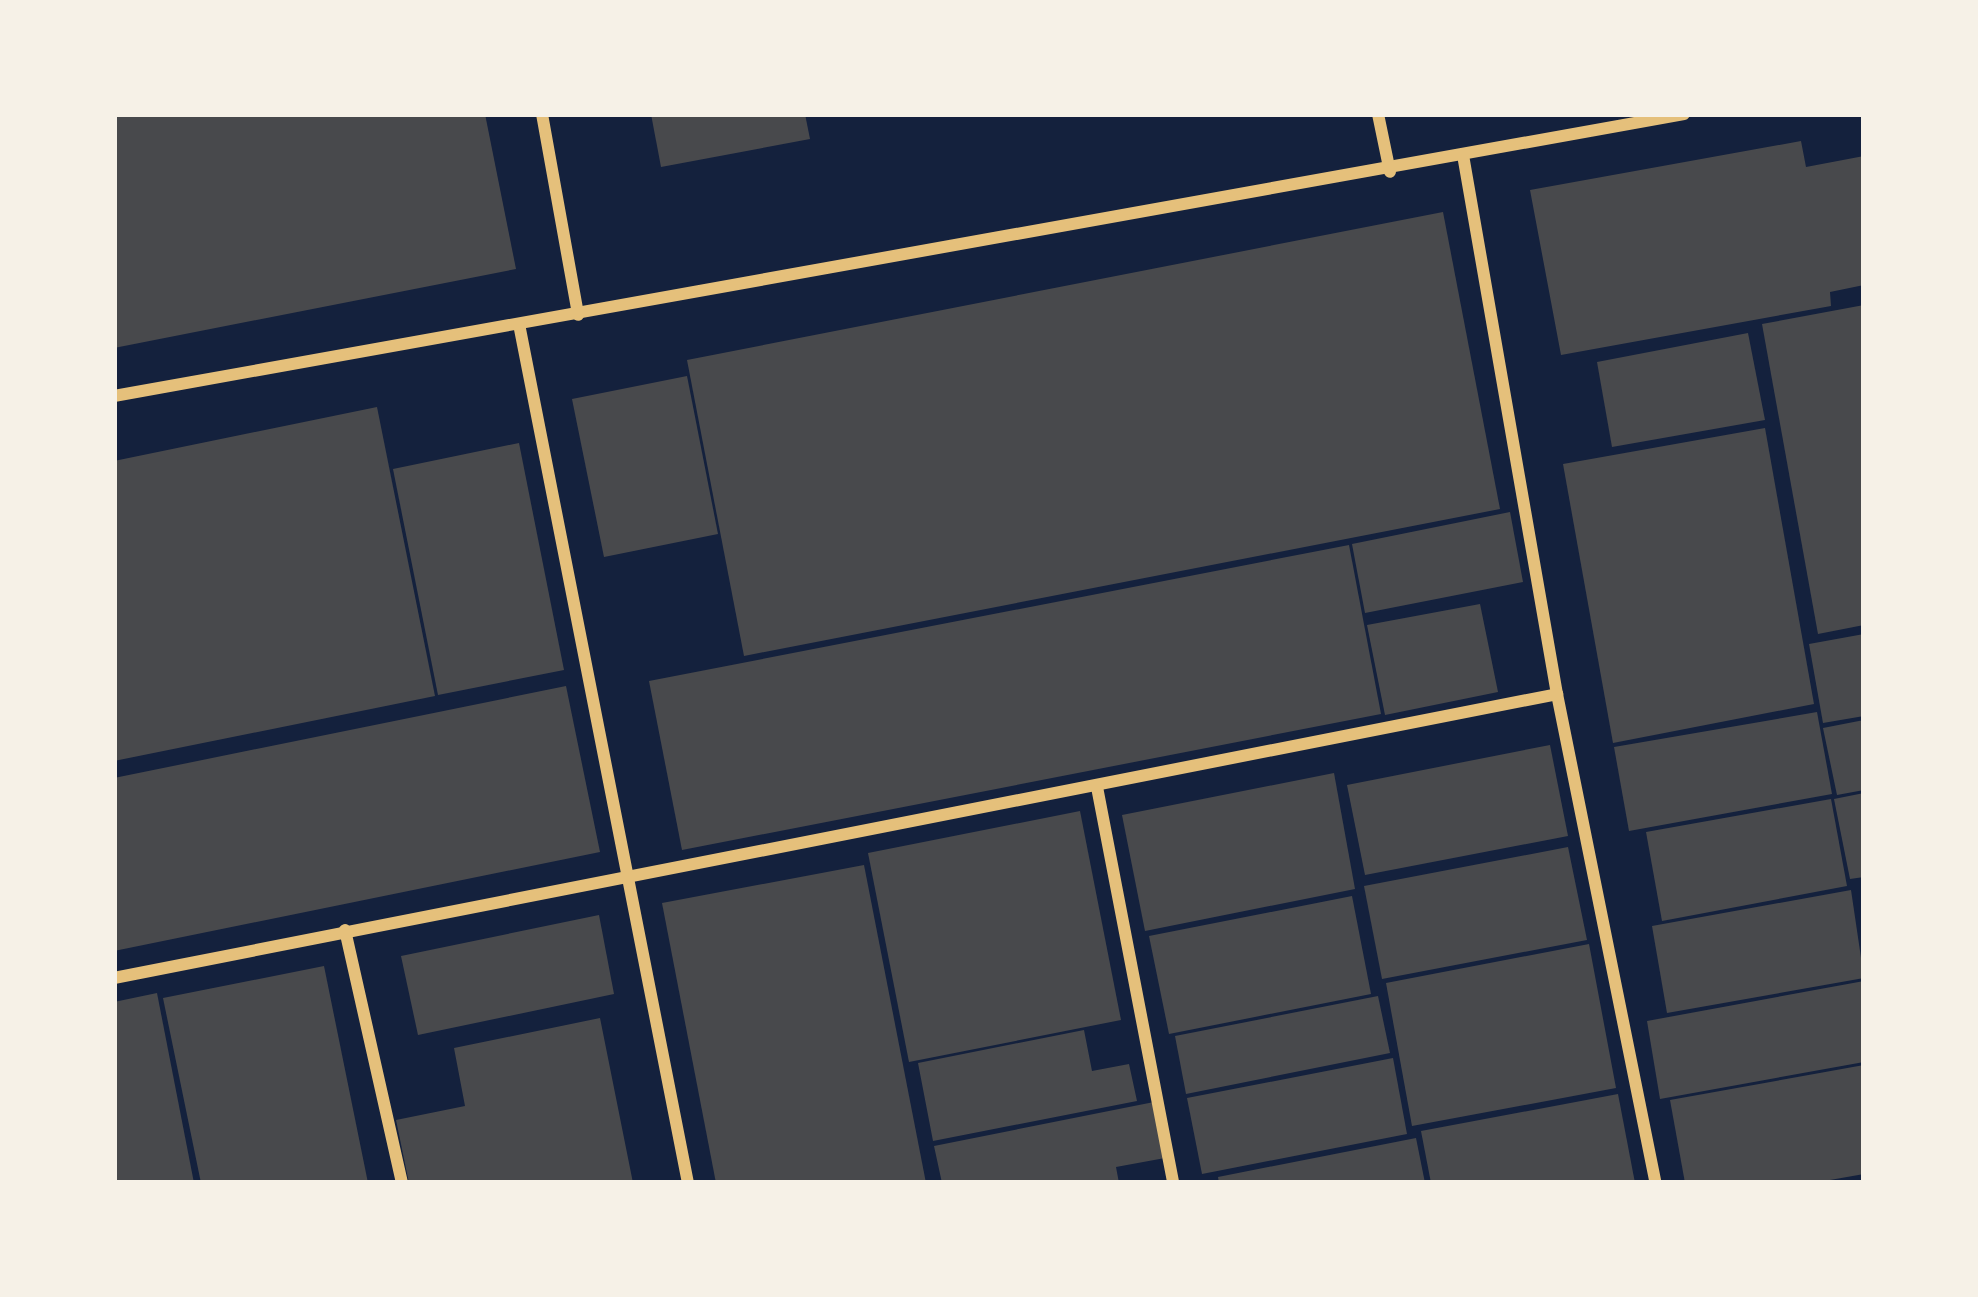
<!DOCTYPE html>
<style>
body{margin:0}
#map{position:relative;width:1978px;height:1297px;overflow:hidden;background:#14213d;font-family:"Varela Round",sans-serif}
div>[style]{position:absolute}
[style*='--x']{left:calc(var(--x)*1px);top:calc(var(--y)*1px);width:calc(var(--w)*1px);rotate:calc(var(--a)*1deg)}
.building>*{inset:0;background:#48494c}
.minor>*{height:12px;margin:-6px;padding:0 6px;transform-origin:6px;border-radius:6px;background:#e5c07b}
span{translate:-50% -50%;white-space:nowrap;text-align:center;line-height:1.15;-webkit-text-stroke:9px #f6f1e7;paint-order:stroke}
.frame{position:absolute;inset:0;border:117px solid #f6f1e7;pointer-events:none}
</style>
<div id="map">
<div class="building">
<div style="clip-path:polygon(114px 114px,485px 114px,516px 269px,114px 348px)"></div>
<div style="clip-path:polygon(651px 114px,805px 114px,810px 139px,661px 167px)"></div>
<div style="clip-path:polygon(1801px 141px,1806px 167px,1864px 156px,1864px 285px,1830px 292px,1831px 306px,1561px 355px,1530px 190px)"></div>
<div style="clip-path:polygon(1443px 212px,1500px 509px,744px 656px,687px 360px)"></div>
<div style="clip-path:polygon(1864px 305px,1864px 625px,1818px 634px,1762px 324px)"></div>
<div style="clip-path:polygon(1748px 333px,1765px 420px,1612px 447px,1597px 362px)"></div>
<div style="clip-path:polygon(687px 376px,718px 534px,604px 557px,572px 399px)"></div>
<div style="clip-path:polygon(377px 407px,435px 696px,114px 761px,114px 461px)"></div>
<div style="clip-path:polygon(1765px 428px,1814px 704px,1613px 743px,1563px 464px)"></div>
<div style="clip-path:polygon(519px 443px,564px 670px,438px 695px,393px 469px)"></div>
<div style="clip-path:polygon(1510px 512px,1523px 582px,1365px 613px,1352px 544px)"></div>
<div style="clip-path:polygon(1349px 545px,1381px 714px,682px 850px,649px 681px)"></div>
<div style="clip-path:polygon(1480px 604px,1498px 692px,1385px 715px,1367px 625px)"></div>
<div style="clip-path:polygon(1864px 634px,1864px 716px,1823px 723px,1809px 644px)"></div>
<div style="clip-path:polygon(566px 686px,600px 852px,114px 951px,114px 778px)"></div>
<div style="clip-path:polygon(1817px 712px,1832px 794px,1629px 831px,1614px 747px)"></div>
<div style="clip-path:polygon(1864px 720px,1864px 790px,1837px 795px,1823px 728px)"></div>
<div style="clip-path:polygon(1550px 745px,1568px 836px,1365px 875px,1347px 785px)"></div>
<div style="clip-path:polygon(1334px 773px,1355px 889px,1145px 931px,1122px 815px)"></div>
<div style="clip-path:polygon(1864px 793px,1864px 877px,1850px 879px,1834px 799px)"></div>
<div style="clip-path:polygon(1831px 799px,1847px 886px,1662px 921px,1646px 832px)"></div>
<div style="clip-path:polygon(1080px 811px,1121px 1020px,909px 1062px,868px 853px)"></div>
<div style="clip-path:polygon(1568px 847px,1587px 940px,1382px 979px,1364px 886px)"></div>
<div style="clip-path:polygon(864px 865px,926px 1183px,716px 1183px,662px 903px)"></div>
<div style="clip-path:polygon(1851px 890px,1864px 978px,1667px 1013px,1652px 926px)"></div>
<div style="clip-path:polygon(1352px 896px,1371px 994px,1169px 1034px,1149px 936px)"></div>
<div style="clip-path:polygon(599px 915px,614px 994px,418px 1035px,401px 956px)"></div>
<div style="clip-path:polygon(1589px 944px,1616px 1088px,1412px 1126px,1386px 983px)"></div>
<div style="clip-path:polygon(324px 966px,368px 1183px,201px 1183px,163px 998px)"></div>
<div style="clip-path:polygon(1864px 981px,1864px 1062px,1660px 1099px,1647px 1021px)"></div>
<div style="clip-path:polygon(157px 993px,194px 1183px,114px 1183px,114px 1002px)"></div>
<div style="clip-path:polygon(1378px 996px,1390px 1053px,1186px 1094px,1175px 1036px)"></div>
<div style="clip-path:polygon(600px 1018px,633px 1183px,409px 1183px,396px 1120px,465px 1106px,454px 1048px)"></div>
<div style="clip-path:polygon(1084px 1030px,1092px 1071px,1129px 1064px,1137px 1101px,933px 1141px,918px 1063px)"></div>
<div style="clip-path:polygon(1393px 1058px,1407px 1134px,1202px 1174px,1187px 1098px)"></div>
<div style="clip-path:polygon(1864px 1065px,1864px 1174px,1813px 1183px,1685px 1183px,1670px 1100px)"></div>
<div style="clip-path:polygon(1618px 1094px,1635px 1183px,1431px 1183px,1421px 1131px)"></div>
<div style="clip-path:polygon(1154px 1102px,1165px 1158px,1116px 1167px,1119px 1183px,942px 1183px,934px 1146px)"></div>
<div style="clip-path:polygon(1416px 1138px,1425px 1183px,1219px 1183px,1218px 1177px)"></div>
</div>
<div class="minor">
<div style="--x:542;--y:114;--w:204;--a:79.8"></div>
<div style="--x:1378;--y:114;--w:59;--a:78.3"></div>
<div style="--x:1463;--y:155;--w:547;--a:80.11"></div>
<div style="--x:1557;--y:694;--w:499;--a:78.6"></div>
<div style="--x:519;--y:324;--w:875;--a:78.87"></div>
<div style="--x:114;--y:396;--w:1595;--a:-10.18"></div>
<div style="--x:1097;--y:787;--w:403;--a:79.1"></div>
<div style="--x:345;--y:930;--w:259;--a:77.3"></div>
<div style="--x:114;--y:978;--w:1471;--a:-11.13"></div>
</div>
<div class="frame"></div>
</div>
